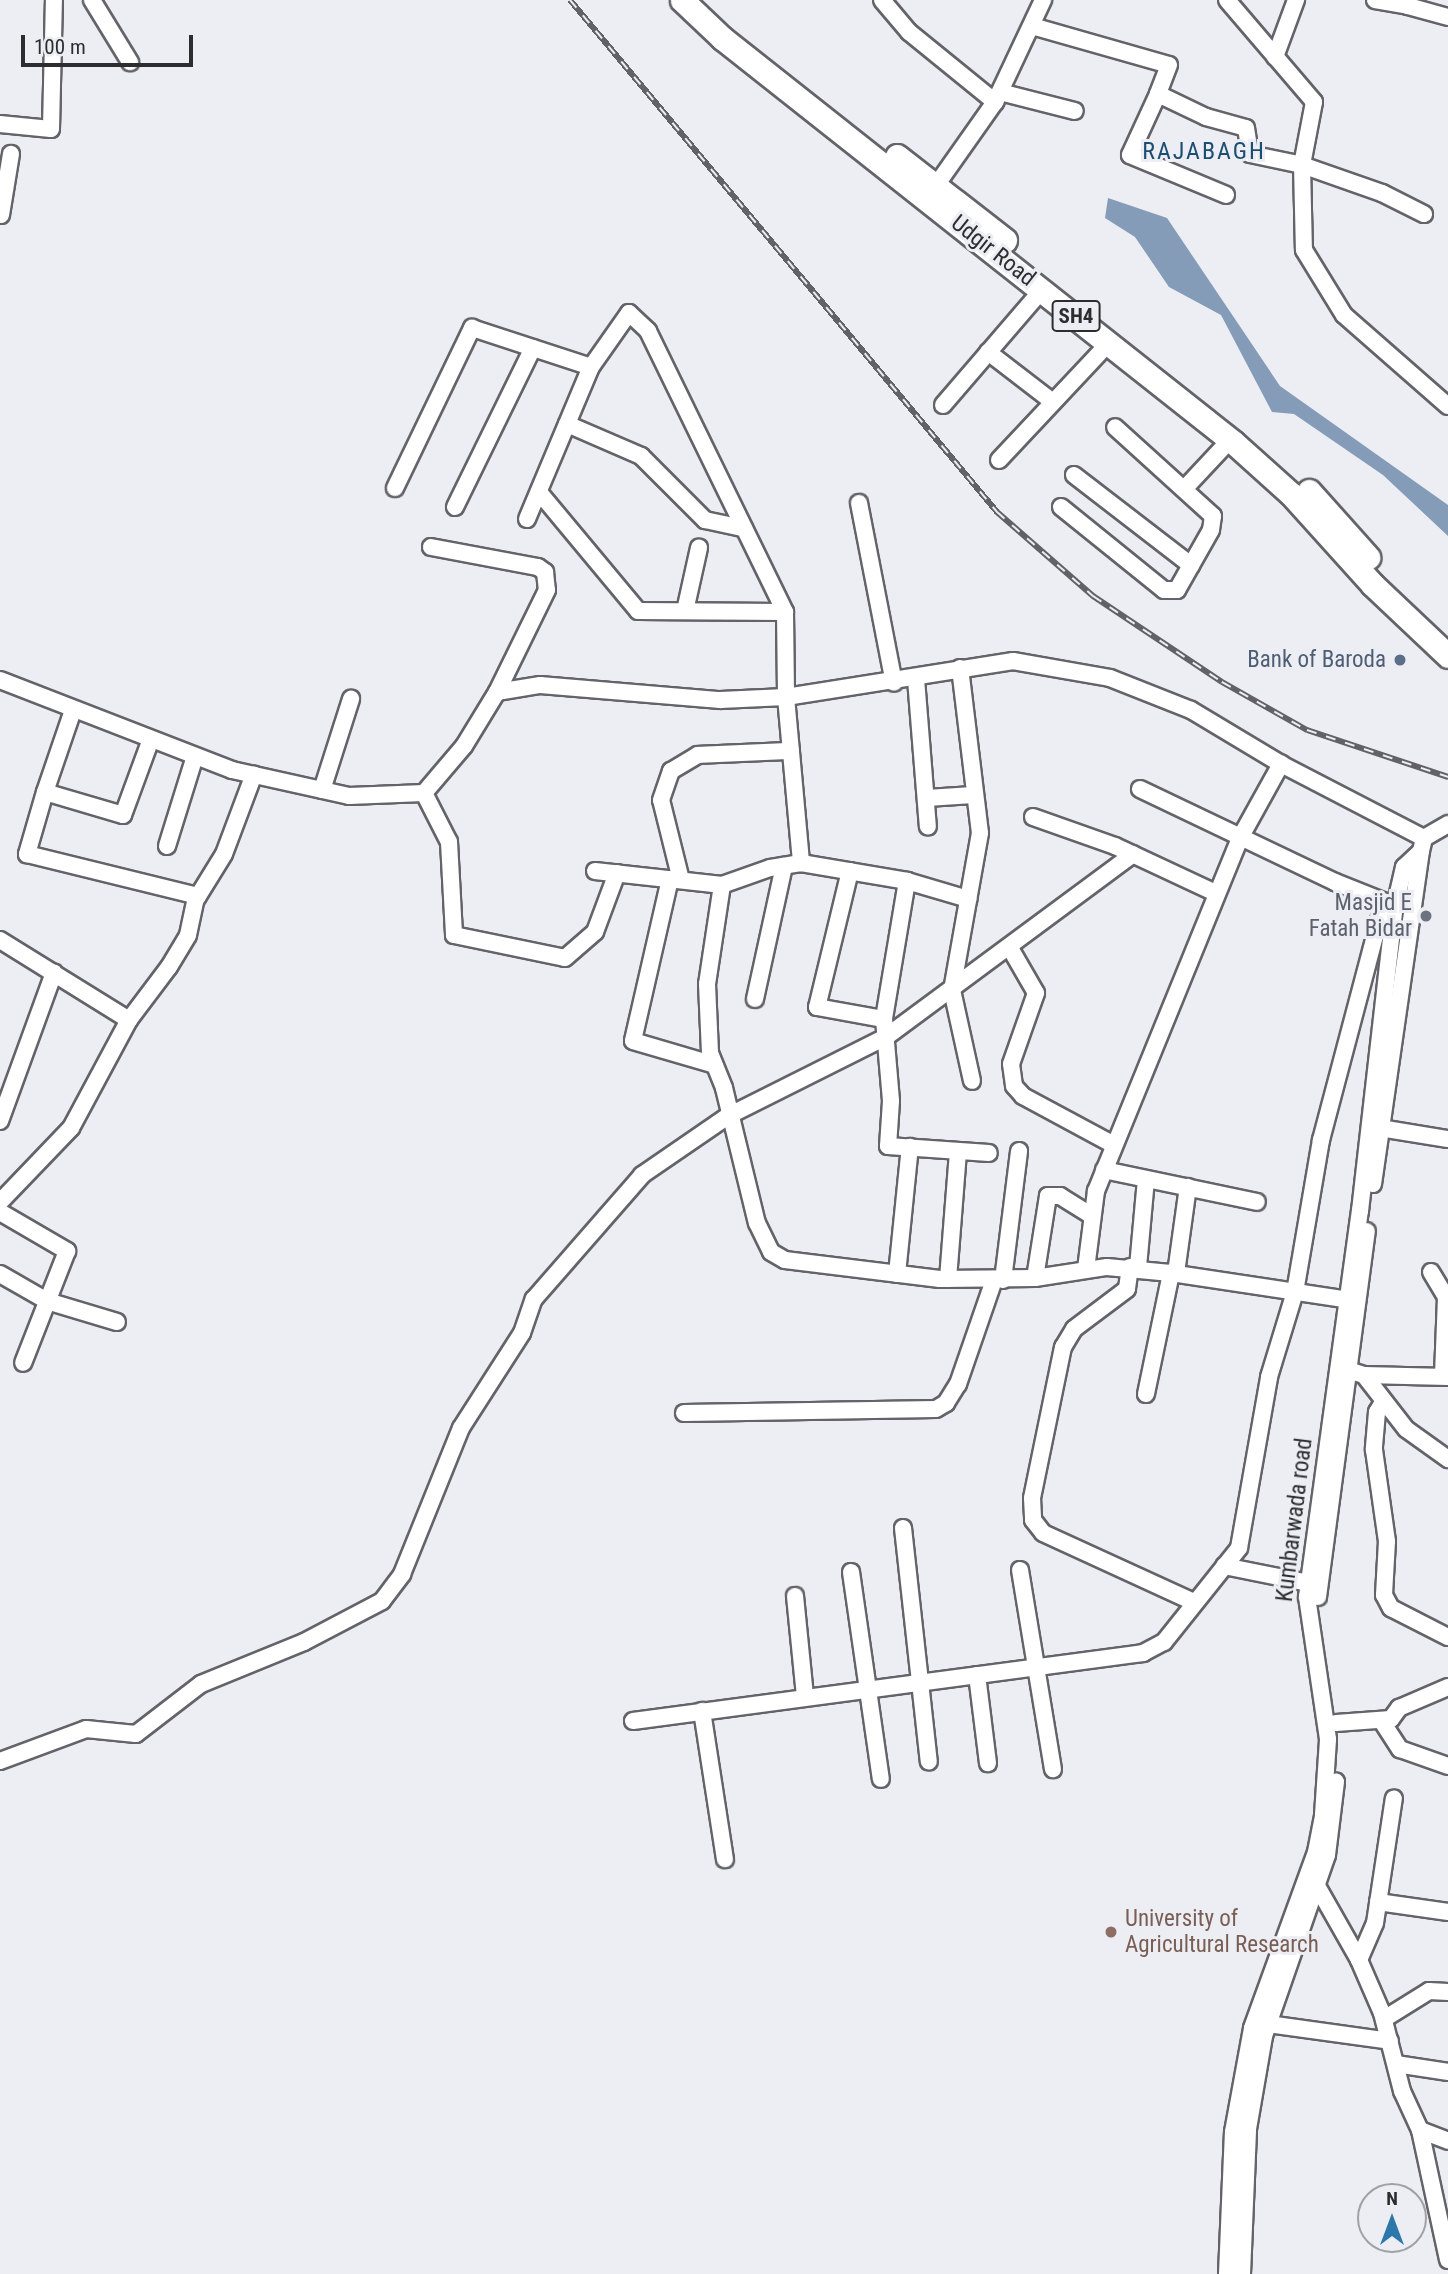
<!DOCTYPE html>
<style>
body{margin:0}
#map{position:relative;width:1448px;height:2274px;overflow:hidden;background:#ededf4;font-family:"Roboto Condensed",sans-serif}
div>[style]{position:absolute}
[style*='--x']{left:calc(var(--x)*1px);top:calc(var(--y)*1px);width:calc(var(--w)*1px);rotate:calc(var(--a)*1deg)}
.water>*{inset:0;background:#849cb8}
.roads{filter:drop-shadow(2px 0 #636369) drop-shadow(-2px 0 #636369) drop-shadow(0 2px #636369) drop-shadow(0 -2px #636369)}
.minor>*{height:16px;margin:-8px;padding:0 8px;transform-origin:8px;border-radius:8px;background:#fff}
.highway>*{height:23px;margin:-11.5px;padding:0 11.5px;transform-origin:11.5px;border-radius:11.5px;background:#fff}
.rail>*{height:6px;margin-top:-3px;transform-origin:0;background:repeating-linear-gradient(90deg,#ededf4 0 10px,#626266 0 20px);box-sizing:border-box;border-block:2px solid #626266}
.dots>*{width:19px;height:19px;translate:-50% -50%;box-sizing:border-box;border:4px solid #ededf4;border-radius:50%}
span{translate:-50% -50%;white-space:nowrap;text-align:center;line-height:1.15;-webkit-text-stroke:6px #ededf4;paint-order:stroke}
.shield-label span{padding:2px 5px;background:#ededf4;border:2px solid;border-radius:5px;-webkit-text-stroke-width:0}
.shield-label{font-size:21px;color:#2d2d30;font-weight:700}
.street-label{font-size:23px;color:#2d2d30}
.service-label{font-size:23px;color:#4e5e75}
.right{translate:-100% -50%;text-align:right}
.worship-label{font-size:23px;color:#5b616d}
.education-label{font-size:23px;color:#785e54}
.left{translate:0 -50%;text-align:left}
.neighbourhood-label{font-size:24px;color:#1b4e71;letter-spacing:2px}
.north{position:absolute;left:1357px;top:2183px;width:70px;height:70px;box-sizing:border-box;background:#ededf4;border:2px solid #a0a0a6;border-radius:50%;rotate:0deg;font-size:19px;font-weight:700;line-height:28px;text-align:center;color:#2d2d30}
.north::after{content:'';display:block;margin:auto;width:24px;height:32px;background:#2d78ab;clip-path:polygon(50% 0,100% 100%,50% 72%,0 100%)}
.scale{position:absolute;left:21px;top:35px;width:172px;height:32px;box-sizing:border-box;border:4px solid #2d2d30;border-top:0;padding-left:9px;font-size:21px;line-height:24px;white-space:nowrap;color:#2d2d30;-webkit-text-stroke:5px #ededf4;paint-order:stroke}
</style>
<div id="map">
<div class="water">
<div style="clip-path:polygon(1108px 198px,1167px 218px,1280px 386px,1448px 505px,1448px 536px,1383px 475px,1294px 414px,1272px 412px,1221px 315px,1169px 287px,1135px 237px,1105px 218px)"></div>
</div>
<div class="roads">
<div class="minor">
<div style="--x:92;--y:0;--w:73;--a:58.5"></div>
<div style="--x:882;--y:0;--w:42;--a:49.8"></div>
<div style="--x:909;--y:32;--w:111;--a:39.1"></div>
<div style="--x:1227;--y:0;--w:134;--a:49.5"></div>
<div style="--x:1314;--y:102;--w:64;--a:100.8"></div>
<div style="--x:1302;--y:165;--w:85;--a:88.7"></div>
<div style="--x:1304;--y:250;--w:76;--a:58.4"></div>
<div style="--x:1344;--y:315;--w:138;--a:41.2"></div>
<div style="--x:1375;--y:0;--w:34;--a:10"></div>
<div style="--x:1407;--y:0;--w:6;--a:81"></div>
<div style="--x:1408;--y:6;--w:41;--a:15.4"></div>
<div style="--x:1032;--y:26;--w:142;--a:15.9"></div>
<div style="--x:1169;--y:65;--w:31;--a:111"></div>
<div style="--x:1158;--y:94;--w:53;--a:25.6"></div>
<div style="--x:1206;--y:117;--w:41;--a:15.4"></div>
<div style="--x:1246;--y:128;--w:26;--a:81"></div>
<div style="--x:1250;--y:154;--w:53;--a:11.9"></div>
<div style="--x:1302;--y:165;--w:85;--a:19.3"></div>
<div style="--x:1382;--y:193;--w:47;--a:26.6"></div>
<div style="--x:1275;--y:57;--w:61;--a:-69.8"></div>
<div style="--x:1000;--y:92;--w:77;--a:14.2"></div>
<div style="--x:1158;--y:94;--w:67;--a:114.7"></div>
<div style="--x:1130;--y:155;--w:104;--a:22.6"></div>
<div style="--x:0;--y:124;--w:51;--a:5.6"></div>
<div style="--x:51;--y:129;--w:129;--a:-88.7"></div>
<div style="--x:930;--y:194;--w:113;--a:-54.8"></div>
<div style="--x:995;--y:102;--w:113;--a:-64.8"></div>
<div style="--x:1;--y:215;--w:62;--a:-80.7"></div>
<div style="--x:988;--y:352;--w:82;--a:37.6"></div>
<div style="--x:943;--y:405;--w:152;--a:-49.3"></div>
<div style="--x:567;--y:424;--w:81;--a:23.4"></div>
<div style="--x:641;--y:456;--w:91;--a:45"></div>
<div style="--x:705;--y:520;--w:40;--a:12"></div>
<div style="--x:999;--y:460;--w:161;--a:-46.8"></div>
<div style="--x:1074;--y:475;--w:148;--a:37.6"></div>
<div style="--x:1186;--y:487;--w:64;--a:-46.9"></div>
<div style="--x:395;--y:488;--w:178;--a:-64.3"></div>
<div style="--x:472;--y:328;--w:125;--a:18.1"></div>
<div style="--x:539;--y:492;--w:155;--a:50.2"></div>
<div style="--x:638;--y:611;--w:147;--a:0.4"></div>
<div style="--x:859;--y:503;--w:183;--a:79"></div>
<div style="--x:455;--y:507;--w:177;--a:-63.9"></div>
<div style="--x:1061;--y:507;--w:132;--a:38.9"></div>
<div style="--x:1164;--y:590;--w:13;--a:0"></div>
<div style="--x:1177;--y:590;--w:69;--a:-60.5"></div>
<div style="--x:1211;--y:530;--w:14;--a:-82"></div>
<div style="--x:1213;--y:516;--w:132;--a:-137.8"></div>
<div style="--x:527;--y:519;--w:165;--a:-67.2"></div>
<div style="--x:591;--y:367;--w:66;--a:-54.9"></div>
<div style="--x:629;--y:313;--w:26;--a:43"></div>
<div style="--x:648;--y:331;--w:313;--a:64"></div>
<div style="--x:785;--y:612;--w:85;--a:89.3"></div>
<div style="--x:786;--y:697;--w:167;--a:84.8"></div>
<div style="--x:801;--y:863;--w:31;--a:171"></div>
<div style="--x:770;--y:868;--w:51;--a:160.5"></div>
<div style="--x:722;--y:885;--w:100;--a:98.6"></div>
<div style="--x:707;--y:984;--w:69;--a:87.5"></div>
<div style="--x:710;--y:1053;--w:38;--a:68"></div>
<div style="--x:724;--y:1088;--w:139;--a:76.3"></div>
<div style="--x:757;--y:1223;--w:32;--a:64"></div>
<div style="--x:771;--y:1252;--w:16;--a:30"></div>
<div style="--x:785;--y:1260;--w:156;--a:7"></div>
<div style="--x:940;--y:1279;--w:95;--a:-0.6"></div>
<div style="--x:1035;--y:1278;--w:73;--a:-8.7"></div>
<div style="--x:1107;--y:1267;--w:64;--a:5.4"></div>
<div style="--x:431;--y:547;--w:109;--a:10.6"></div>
<div style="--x:538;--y:567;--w:9;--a:36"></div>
<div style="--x:545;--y:572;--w:18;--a:84"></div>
<div style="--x:547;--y:590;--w:114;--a:116.1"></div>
<div style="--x:685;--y:611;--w:65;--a:-77.5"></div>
<div style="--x:960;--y:668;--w:166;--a:83.1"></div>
<div style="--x:980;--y:833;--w:159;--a:100.1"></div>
<div style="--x:952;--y:990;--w:93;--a:77.6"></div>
<div style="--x:916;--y:679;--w:148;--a:85.4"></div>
<div style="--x:0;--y:680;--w:249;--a:21.2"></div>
<div style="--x:232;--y:770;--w:120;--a:12.5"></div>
<div style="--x:349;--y:796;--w:75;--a:-2.3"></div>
<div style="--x:424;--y:793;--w:62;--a:-49.6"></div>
<div style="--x:464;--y:746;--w:63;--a:-58.6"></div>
<div style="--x:497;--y:692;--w:44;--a:-9.2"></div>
<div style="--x:540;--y:685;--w:181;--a:4.8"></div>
<div style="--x:720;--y:700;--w:66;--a:-2.6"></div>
<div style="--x:786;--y:697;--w:230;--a:-9"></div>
<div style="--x:1013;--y:661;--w:98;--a:9.9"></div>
<div style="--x:1110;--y:678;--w:87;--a:21.6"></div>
<div style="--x:1191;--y:710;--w:105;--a:31"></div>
<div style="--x:1281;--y:764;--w:161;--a:27.4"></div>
<div style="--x:151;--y:739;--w:81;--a:110.2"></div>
<div style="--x:123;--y:815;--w:81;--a:-163.6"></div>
<div style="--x:45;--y:792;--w:65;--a:106.2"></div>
<div style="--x:27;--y:854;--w:176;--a:13.8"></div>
<div style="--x:1140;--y:789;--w:216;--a:25.5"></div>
<div style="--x:1335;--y:882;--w:62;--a:21.6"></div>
<div style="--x:322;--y:790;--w:96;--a:-72.3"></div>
<div style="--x:45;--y:792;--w:87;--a:-71.1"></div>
<div style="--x:424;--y:793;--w:55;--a:63"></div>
<div style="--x:449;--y:842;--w:93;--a:86.9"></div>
<div style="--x:454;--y:935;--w:113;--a:11.7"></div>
<div style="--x:565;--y:958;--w:40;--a:-41"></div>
<div style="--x:595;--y:932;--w:63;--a:-69.6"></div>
<div style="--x:927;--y:798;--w:46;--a:-3.7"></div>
<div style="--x:1033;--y:817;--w:87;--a:19.5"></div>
<div style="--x:1115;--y:846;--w:111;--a:25"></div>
<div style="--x:167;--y:846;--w:94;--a:-72.7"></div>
<div style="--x:801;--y:863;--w:108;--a:9.6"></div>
<div style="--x:907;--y:881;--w:140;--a:99.5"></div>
<div style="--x:595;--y:871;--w:128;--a:6.3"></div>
<div style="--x:850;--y:871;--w:140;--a:103.6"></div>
<div style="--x:817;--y:1007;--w:68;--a:10.2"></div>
<div style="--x:884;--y:1019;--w:82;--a:85.1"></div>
<div style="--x:891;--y:1101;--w:45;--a:93.8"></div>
<div style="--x:888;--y:1146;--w:101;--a:4"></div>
<div style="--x:670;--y:879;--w:166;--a:102.9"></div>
<div style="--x:633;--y:1041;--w:85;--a:16.3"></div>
<div style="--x:681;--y:880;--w:82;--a:-104"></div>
<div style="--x:661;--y:800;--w:31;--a:-71"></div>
<div style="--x:671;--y:771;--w:31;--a:-31"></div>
<div style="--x:698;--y:755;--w:93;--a:-2.5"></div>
<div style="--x:907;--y:881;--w:64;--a:16.4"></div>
<div style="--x:0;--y:940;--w:152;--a:31.8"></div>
<div style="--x:1010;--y:948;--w:52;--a:60"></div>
<div style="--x:1036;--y:993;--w:75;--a:109.4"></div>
<div style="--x:1011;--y:1064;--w:22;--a:82"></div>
<div style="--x:1014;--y:1086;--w:13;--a:48"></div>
<div style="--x:1023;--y:1096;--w:103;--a:28.3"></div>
<div style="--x:755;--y:999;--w:136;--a:-77.7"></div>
<div style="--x:0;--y:1121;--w:158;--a:-70"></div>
<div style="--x:1380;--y:1128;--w:69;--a:9.2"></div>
<div style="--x:1104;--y:1170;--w:156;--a:11.8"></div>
<div style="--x:1373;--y:1184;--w:336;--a:-81.8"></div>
<div style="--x:0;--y:1202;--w:103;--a:-46.2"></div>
<div style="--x:71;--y:1128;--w:123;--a:-61.8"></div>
<div style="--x:129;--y:1020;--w:66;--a:-53"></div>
<div style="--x:169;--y:967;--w:37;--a:-59"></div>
<div style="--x:188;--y:935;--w:35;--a:-78"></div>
<div style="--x:195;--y:901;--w:55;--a:-58.3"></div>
<div style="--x:224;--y:854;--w:85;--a:-69.4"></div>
<div style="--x:0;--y:1212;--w:78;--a:30.2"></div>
<div style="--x:67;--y:1251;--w:120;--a:111.4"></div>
<div style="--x:1130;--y:1267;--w:22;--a:98"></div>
<div style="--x:1127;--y:1289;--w:66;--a:143"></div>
<div style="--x:1074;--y:1329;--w:21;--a:121"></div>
<div style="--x:1063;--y:1347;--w:154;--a:101.6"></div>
<div style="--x:1032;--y:1498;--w:22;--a:87"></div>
<div style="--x:1033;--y:1520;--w:16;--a:52"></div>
<div style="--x:1043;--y:1533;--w:166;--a:24.6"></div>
<div style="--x:1138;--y:1267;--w:88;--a:-84.8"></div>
<div style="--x:1086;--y:1269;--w:79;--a:-82.7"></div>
<div style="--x:1096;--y:1191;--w:381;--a:-67.8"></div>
<div style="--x:1240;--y:838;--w:85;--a:-61"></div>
<div style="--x:1431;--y:1272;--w:29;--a:59"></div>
<div style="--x:1446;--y:1297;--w:79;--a:92.2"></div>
<div style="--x:1176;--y:1273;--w:87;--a:-82.1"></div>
<div style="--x:0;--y:1274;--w:54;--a:29.9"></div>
<div style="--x:47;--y:1301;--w:73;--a:16.7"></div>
<div style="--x:897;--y:1274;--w:128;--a:-84.2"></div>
<div style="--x:1035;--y:1278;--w:83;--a:-81"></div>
<div style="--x:1048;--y:1196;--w:12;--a:0"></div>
<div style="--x:1060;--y:1196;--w:36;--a:32"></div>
<div style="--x:948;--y:1279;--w:128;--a:-85.5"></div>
<div style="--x:1003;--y:1280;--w:130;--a:-82.9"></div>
<div style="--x:1351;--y:1371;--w:14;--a:17"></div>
<div style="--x:1364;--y:1375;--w:68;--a:52.1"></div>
<div style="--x:1406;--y:1429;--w:52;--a:35.5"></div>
<div style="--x:1364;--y:1375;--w:84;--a:1.4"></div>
<div style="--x:1146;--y:1394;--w:124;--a:-78.3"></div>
<div style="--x:1171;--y:1273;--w:187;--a:8.6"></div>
<div style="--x:1383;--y:1402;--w:12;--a:121"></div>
<div style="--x:1377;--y:1412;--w:38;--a:95"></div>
<div style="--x:1374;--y:1450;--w:92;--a:81.9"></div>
<div style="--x:1387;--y:1541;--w:54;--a:93.2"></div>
<div style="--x:1384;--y:1595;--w:15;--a:62"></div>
<div style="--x:1391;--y:1608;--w:64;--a:27"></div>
<div style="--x:684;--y:1413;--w:252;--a:-0.9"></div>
<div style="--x:936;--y:1409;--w:12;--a:-31"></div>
<div style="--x:946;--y:1403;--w:22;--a:-58"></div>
<div style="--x:958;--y:1384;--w:110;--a:-70.9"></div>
<div style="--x:903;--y:1528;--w:235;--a:83.7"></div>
<div style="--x:1224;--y:1566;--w:87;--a:11.3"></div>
<div style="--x:1020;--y:1570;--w:202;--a:80.6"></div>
<div style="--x:851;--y:1572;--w:209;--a:81.8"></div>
<div style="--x:795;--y:1596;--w:101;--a:84.3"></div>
<div style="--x:1318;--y:1597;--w:369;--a:-82.4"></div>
<div style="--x:977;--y:1675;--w:89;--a:82.9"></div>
<div style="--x:702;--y:1711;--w:150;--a:81.2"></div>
<div style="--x:1381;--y:1720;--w:35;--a:57"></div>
<div style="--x:1400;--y:1749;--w:51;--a:19.5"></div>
<div style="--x:633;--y:1721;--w:515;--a:-7.59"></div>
<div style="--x:1143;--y:1653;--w:24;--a:-28"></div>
<div style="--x:1164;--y:1642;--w:120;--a:-51.4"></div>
<div style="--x:1239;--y:1548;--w:174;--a:-80"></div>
<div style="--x:1269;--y:1377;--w:89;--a:-73"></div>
<div style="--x:1295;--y:1292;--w:154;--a:-80.3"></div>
<div style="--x:1321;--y:1140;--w:246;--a:-75.2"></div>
<div style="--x:1336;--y:1723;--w:55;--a:-4.2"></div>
<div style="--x:1391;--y:1719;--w:14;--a:-54"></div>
<div style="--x:1399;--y:1708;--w:53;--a:-23.2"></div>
<div style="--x:0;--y:1761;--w:92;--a:-20.4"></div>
<div style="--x:86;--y:1729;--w:50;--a:5.7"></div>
<div style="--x:136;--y:1734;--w:82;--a:-37.6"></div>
<div style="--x:201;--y:1684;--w:111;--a:-22.2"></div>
<div style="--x:304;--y:1642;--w:88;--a:-27.7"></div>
<div style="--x:382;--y:1601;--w:34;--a:-53"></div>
<div style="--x:402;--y:1574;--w:157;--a:-68"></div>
<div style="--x:461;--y:1428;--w:113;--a:-57.3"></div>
<div style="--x:522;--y:1333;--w:36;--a:-71"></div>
<div style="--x:534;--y:1299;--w:164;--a:-48.9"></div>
<div style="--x:642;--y:1175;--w:104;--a:-34.5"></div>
<div style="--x:728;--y:1116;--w:177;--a:-26.6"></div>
<div style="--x:886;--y:1037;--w:307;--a:-36.5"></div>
<div style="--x:1317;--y:1886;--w:85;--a:60.4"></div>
<div style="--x:1359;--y:1960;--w:58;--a:66.5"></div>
<div style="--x:1382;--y:2013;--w:81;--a:75.6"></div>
<div style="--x:1402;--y:2091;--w:43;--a:65.2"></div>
<div style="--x:1420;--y:2130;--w:133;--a:77.8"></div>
<div style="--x:1378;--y:1902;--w:71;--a:8.1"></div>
<div style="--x:1359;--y:1960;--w:40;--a:-66.6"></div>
<div style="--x:1375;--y:1923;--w:126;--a:-81.4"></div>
<div style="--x:1384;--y:2019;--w:53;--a:-31.9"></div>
<div style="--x:1429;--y:1991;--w:19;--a:3"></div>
<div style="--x:1268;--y:2024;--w:123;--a:7.9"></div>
<div style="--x:1396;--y:2064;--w:53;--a:8.7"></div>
<div style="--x:1420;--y:2130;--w:30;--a:21"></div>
<div style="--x:1227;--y:2274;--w:142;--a:-87.6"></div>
<div style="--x:1233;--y:2132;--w:106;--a:-79.6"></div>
<div style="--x:1252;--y:2028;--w:187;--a:-70"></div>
<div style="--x:1316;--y:1852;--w:38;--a:-79"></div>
<div style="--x:1323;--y:1815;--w:76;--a:-86.2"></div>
<div style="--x:1328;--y:1739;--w:144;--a:-98.4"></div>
<div style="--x:1307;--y:1597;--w:390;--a:-82.2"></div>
<div style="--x:1360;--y:1211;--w:307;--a:-83.5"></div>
<div style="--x:1395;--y:906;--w:40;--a:-77"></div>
<div style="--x:1404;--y:867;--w:23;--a:-43"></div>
<div style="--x:1421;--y:851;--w:13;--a:-77"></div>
<div style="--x:1424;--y:838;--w:28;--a:-30"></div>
<div style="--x:1242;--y:2274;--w:145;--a:-87.6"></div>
<div style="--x:1248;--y:2129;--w:94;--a:-80.2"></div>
<div style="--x:1264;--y:2036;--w:192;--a:-70.8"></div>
<div style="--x:1327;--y:1855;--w:74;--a:-83"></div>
</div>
<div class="highway">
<div style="--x:682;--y:0;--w:55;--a:43.5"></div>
<div style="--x:722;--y:38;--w:651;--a:38.33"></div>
<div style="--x:1233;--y:442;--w:78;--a:41.9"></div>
<div style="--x:1291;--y:494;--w:122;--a:48"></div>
<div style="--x:1373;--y:585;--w:103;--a:43.4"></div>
<div style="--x:897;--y:156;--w:137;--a:37.9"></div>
<div style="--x:1309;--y:491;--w:89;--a:48.2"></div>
</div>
</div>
<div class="rail">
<div style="--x:570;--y:0;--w:667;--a:50.17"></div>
<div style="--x:997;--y:512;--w:128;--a:41.2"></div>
<div style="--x:1093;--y:596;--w:155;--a:33.7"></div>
<div style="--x:1222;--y:682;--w:98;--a:29.5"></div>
<div style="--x:1307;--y:730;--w:149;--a:18.4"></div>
</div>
<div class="dots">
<div style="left:1400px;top:660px;background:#5c6f8a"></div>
<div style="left:1426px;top:916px;background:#6b7280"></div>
<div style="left:1111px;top:1932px;background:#8d6e63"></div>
</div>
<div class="shield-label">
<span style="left:1076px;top:316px">SH4</span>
</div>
<div class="street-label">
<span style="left:993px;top:251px;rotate:38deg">Udgir Road</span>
<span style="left:1295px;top:1520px;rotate:-83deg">Kumbarwada road</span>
</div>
<div class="service-label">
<span class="right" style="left:1386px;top:660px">Bank of Baroda</span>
</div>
<div class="worship-label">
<span class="right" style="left:1412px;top:916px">Masjid E<br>Fatah Bidar</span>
</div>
<div class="education-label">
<span class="left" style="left:1125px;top:1932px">University of<br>Agricultural Research</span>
</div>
<div class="neighbourhood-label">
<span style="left:1204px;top:152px">RAJABAGH</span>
</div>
<div class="north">N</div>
<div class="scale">100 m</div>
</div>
